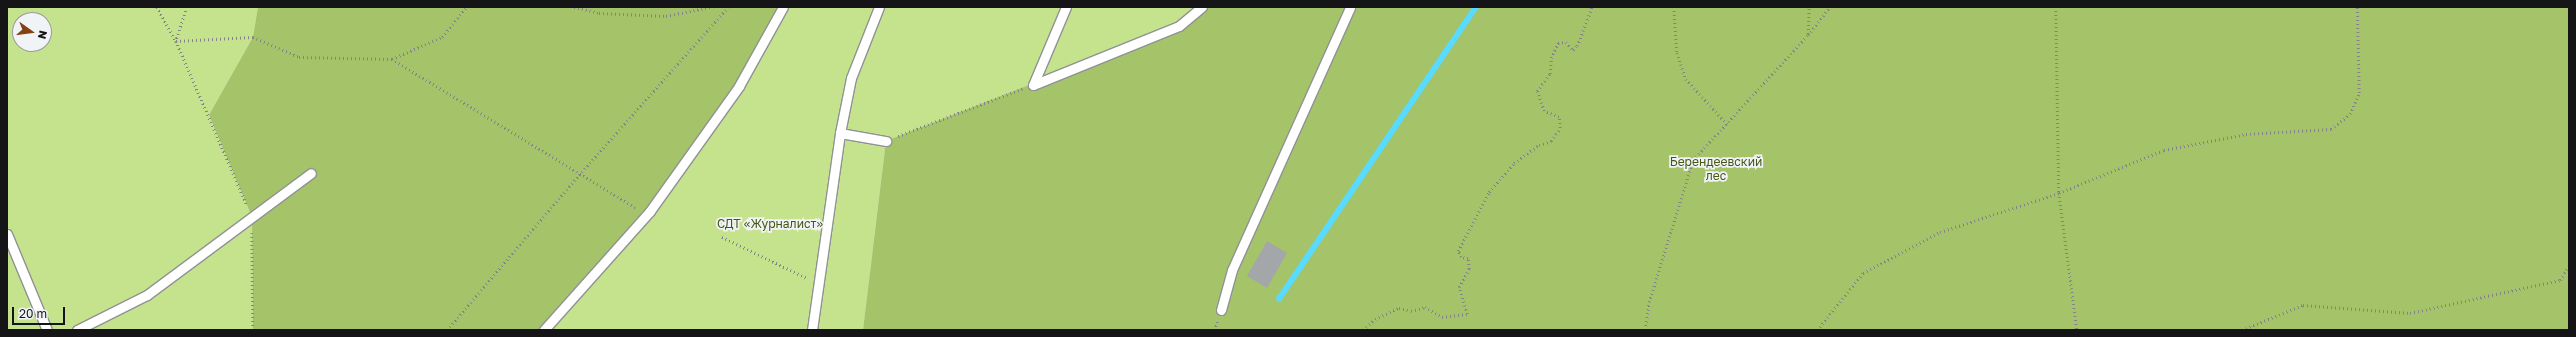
<!DOCTYPE html>
<meta charset="utf-8">
<style>
body{margin:0}
#map{position:relative;width:2576px;height:337px;overflow:hidden;background:#e4e6ea;font-family:"Golos Text",sans-serif}
div>[style]{position:absolute}
[style*='--x']{left:calc(var(--x)*1px);top:calc(var(--y)*1px);width:calc(var(--w)*1px);rotate:calc(var(--a)*1deg)}
.green>*{inset:0;background:#c5e28d}
.forest>*{inset:0;background:#a5c368}
.stream>*{height:5.5px;margin:-2.75px;padding:0 2.75px;transform-origin:2.75px;border-radius:2.75px;background:#59daff}
.building>*{inset:0;background:#a4a7aa}
.path>*{height:2.5px;margin-top:-1.25px;transform-origin:0;background:repeating-linear-gradient(90deg,#838487 0 1px,transparent 0 4px)}
.roads{filter:drop-shadow(1px 0 #8f9295) drop-shadow(-1px 0 #8f9295) drop-shadow(0 1px #8f9295) drop-shadow(0 -1px #8f9295)}
.service>*{height:9px;margin:-4.5px;padding:0 4.5px;transform-origin:4.5px;border-radius:4.5px;background:#fff}
span{translate:-50% -50%;white-space:nowrap;text-align:center;line-height:1.15;-webkit-text-stroke:3.5px #f1f4f7;paint-order:stroke}
.park-label{font-size:12px;color:#455817}
.frame{position:absolute;inset:0;border:8px solid #151517;pointer-events:none}
.north{position:absolute;left:12px;top:12px;width:40px;height:40px;box-sizing:border-box;background:#f1f4f7;border:1px solid #999b9d;border-radius:50%;rotate:104deg;font-size:11px;font-weight:700;line-height:16px;text-align:center;color:#151517}
.north::after{content:'';display:block;margin:auto;width:14px;height:18px;background:#844114;clip-path:polygon(50% 0,100% 100%,50% 72%,0 100%)}
.scale{position:absolute;left:12px;top:307px;width:53px;height:18px;box-sizing:border-box;border:2px solid #151517;border-top:0;padding-left:5px;font-size:12px;line-height:14px;white-space:nowrap;color:#151517;-webkit-text-stroke:3px #f1f4f7;paint-order:stroke}
</style>
<div id="map">
<div class="green">
<div style="clip-path:polygon(evenodd,7px 7px,258px 7px,253px 37px,209px 115px,252px 217px,253px 330px,7px 330px,7px 7px,20px 20px,44px 20px,44px 44px,20px 44px,20px 20px)"></div>
<div style="clip-path:polygon(783px 7px,1202px 7px,1179px 26px,886px 141px,863px 330px,544px 330px)"></div>
</div>
<div class="forest">
<div style="clip-path:polygon(258px 7px,783px 7px,739px 86px,651px 211px,544px 330px,253px 330px,252px 217px,209px 115px,253px 37px)"></div>
<div style="clip-path:polygon(1202px 7px,2569px 7px,2569px 330px,863px 330px,886px 141px,1179px 26px)"></div>
</div>
<div class="stream">
<div style="--x:1279;--y:299;--w:352;--a:-56"></div>
</div>
<div class="building">
<div style="clip-path:polygon(1267px 241px,1287px 253px,1267px 288px,1247px 276px)"></div>
</div>
<div class="path">
<div style="--x:157;--y:7;--w:39;--a:61"></div>
<div style="--x:176;--y:41;--w:77;--a:-3"></div>
<div style="--x:253;--y:37;--w:50;--a:23.5"></div>
<div style="--x:299;--y:57;--w:93;--a:1.2"></div>
<div style="--x:392;--y:59;--w:286;--a:31.4"></div>
<div style="--x:187;--y:7;--w:36;--a:108"></div>
<div style="--x:176;--y:41;--w:179;--a:66.6"></div>
<div style="--x:574;--y:7;--w:26;--a:13"></div>
<div style="--x:599;--y:13;--w:67;--a:2.6"></div>
<div style="--x:666;--y:16;--w:45;--a:-11.6"></div>
<div style="--x:1674;--y:7;--w:46;--a:86.3"></div>
<div style="--x:1677;--y:53;--w:28;--a:71"></div>
<div style="--x:1686;--y:79;--w:61;--a:47.7"></div>
<div style="--x:2056;--y:7;--w:186;--a:89.1"></div>
<div style="--x:2059;--y:193;--w:138;--a:82.5"></div>
<div style="--x:1808;--y:34;--w:27;--a:-88"></div>
<div style="--x:392;--y:59;--w:55;--a:-23.7"></div>
<div style="--x:442;--y:37;--w:38;--a:-51"></div>
<div style="--x:898;--y:136;--w:133;--a:-20.8"></div>
<div style="--x:252;--y:233;--w:97;--a:89.4"></div>
<div style="--x:722;--y:237;--w:94;--a:25.8"></div>
<div style="--x:447;--y:330;--w:204;--a:-49.6"></div>
<div style="--x:579;--y:175;--w:225;--a:-48.4"></div>
<div style="--x:1214;--y:330;--w:9;--a:-69"></div>
<div style="--x:1363;--y:330;--w:16;--a:-43"></div>
<div style="--x:1375;--y:319;--w:26;--a:-25"></div>
<div style="--x:1399;--y:308;--w:12;--a:14"></div>
<div style="--x:1411;--y:311;--w:15;--a:-16"></div>
<div style="--x:1425;--y:307;--w:20;--a:30"></div>
<div style="--x:1442;--y:317;--w:25;--a:-7"></div>
<div style="--x:1467;--y:314;--w:28;--a:-107"></div>
<div style="--x:1459;--y:287;--w:21;--a:-61"></div>
<div style="--x:1469;--y:269;--w:10;--a:-96"></div>
<div style="--x:1468;--y:259;--w:7;--a:-164"></div>
<div style="--x:1461;--y:257;--w:7;--a:-117"></div>
<div style="--x:1458;--y:251;--w:67;--a:-62.3"></div>
<div style="--x:1489;--y:192;--w:38;--a:-49"></div>
<div style="--x:1514;--y:163;--w:31;--a:-36"></div>
<div style="--x:1539;--y:145;--w:13;--a:-18"></div>
<div style="--x:1551;--y:141;--w:16;--a:-55"></div>
<div style="--x:1560;--y:128;--w:11;--a:-95"></div>
<div style="--x:1559;--y:117;--w:16;--a:-158"></div>
<div style="--x:1544;--y:111;--w:21;--a:-109"></div>
<div style="--x:1537;--y:91;--w:21;--a:-53"></div>
<div style="--x:1550;--y:74;--w:16;--a:-86"></div>
<div style="--x:1551;--y:58;--w:17;--a:-65"></div>
<div style="--x:1558;--y:43;--w:8;--a:-7"></div>
<div style="--x:1566;--y:42;--w:11;--a:49"></div>
<div style="--x:1573;--y:50;--w:6;--a:-45"></div>
<div style="--x:1577;--y:46;--w:42;--a:-69"></div>
<div style="--x:1645;--y:330;--w:28;--a:-82"></div>
<div style="--x:1649;--y:302;--w:149;--a:-72.8"></div>
<div style="--x:1693;--y:160;--w:170;--a:-47.4"></div>
<div style="--x:1808;--y:35;--w:36;--a:-52"></div>
<div style="--x:1817;--y:330;--w:73;--a:-51.1"></div>
<div style="--x:1863;--y:273;--w:87;--a:-28"></div>
<div style="--x:1940;--y:232;--w:125;--a:-18.1"></div>
<div style="--x:2059;--y:193;--w:113;--a:-22.3"></div>
<div style="--x:2164;--y:150;--w:84;--a:-11"></div>
<div style="--x:2246;--y:134;--w:85;--a:-3.4"></div>
<div style="--x:2331;--y:129;--w:24;--a:-38"></div>
<div style="--x:2350;--y:114;--w:23;--a:-67"></div>
<div style="--x:2359;--y:93;--w:86;--a:-91.3"></div>
<div style="--x:2242;--y:330;--w:66;--a:-22.3"></div>
<div style="--x:2303;--y:305;--w:107;--a:4.3"></div>
<div style="--x:2410;--y:313;--w:154;--a:-12.4"></div>
<div style="--x:2560;--y:280;--w:17;--a:-57"></div>
</div>
<div class="roads">
<div class="service">
<div style="--x:1033;--y:85;--w:157;--a:-22"></div>
<div style="--x:1179;--y:26;--w:30;--a:-40"></div>
<div style="--x:1033;--y:85;--w:85;--a:-67.1"></div>
<div style="--x:840;--y:133;--w:47;--a:9.9"></div>
<div style="--x:7;--y:234;--w:104;--a:67.4"></div>
<div style="--x:1221;--y:310;--w:41;--a:-74.6"></div>
<div style="--x:1232;--y:270;--w:288;--a:-65.8"></div>
<div style="--x:77;--y:330;--w:78;--a:-26.6"></div>
<div style="--x:147;--y:295;--w:204;--a:-36.6"></div>
<div style="--x:544;--y:330;--w:159;--a:-48.3"></div>
<div style="--x:650;--y:211;--w:153;--a:-54.5"></div>
<div style="--x:739;--y:86;--w:90;--a:-60.9"></div>
<div style="--x:812;--y:330;--w:199;--a:-81.9"></div>
<div style="--x:840;--y:133;--w:56;--a:-78.7"></div>
<div style="--x:851;--y:78;--w:76;--a:-68.5"></div>
</div>
</div>
<div class="park-label">
<span style="left:1716px;top:169px">Берендеевский<br>лес</span>
<span style="left:770px;top:224px">СДТ «Журналист»</span>
</div>
<div class="frame"></div>
<div class="north">N</div>
<div class="scale">20 m</div>
</div>
